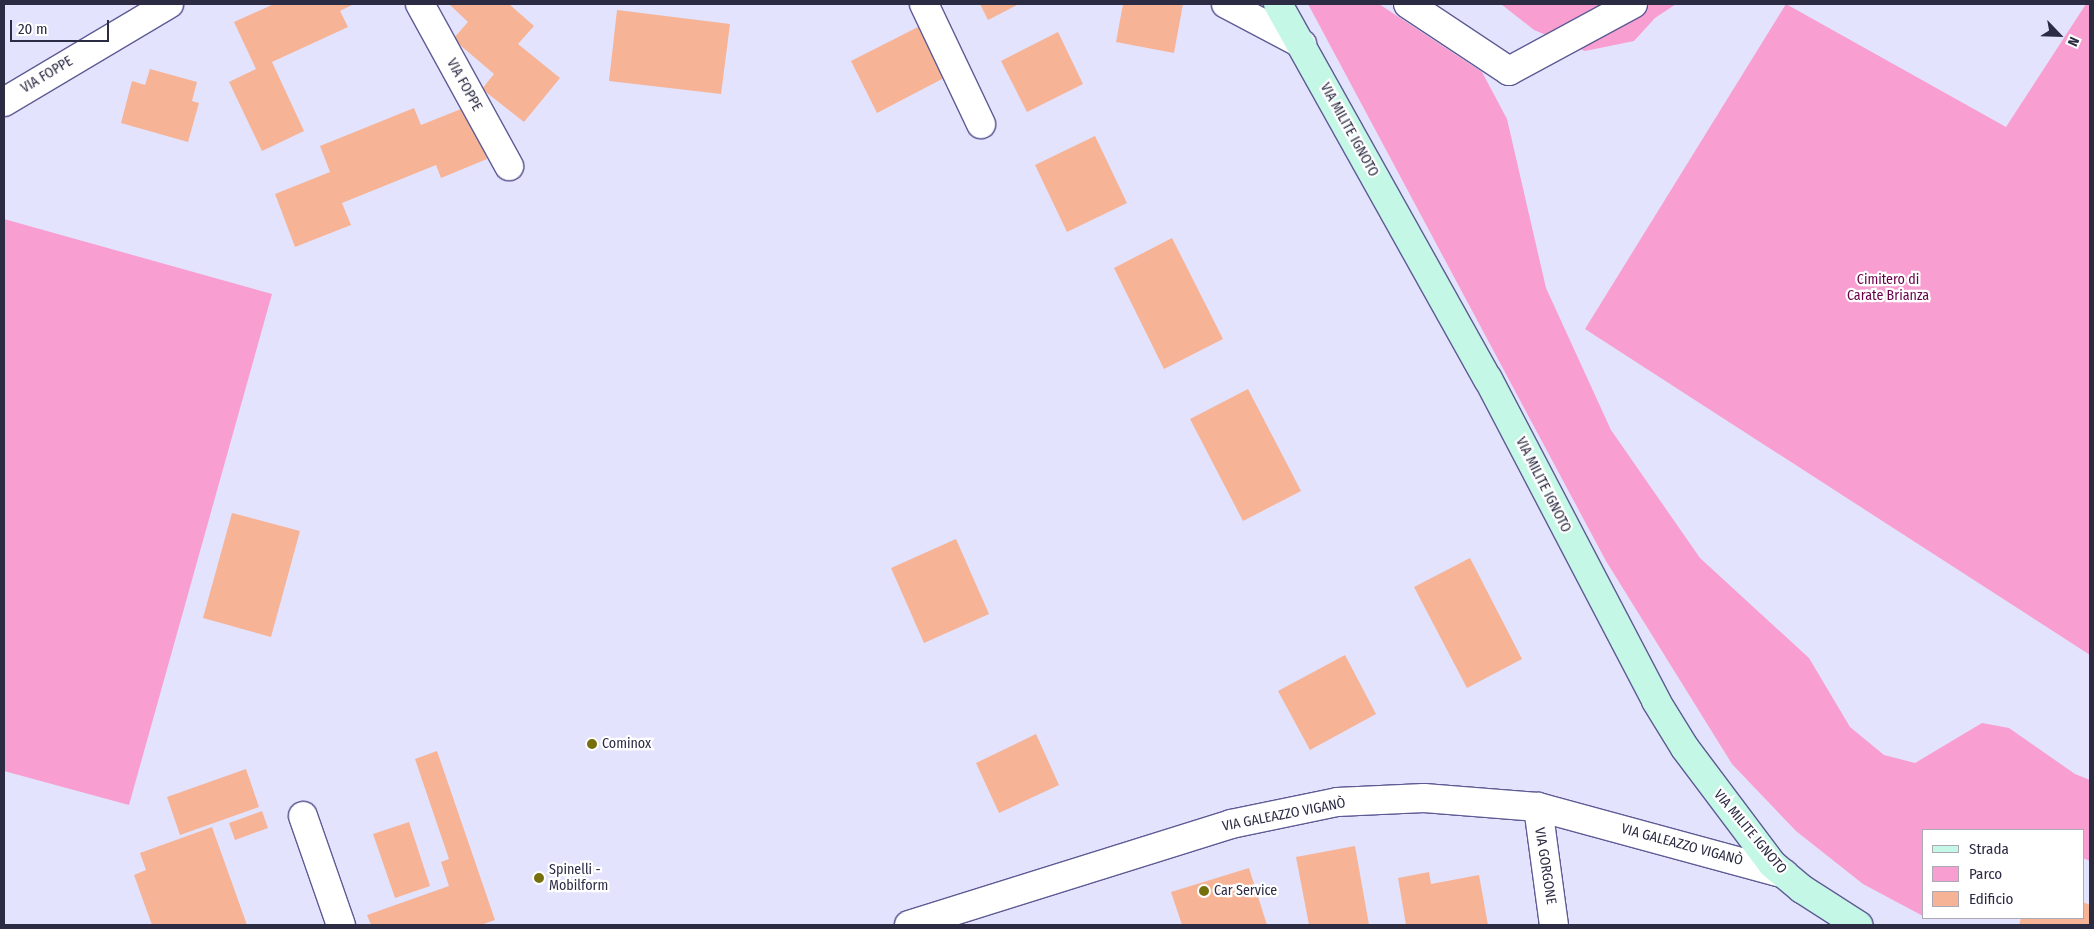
<!DOCTYPE html>
<meta charset="utf-8">
<style>
body{margin:0}
#map{position:relative;width:2094px;height:929px;overflow:hidden;background:#e3e3fd;font-family:"Fira Sans Condensed",sans-serif}
div>[style]{position:absolute}
[style*='--x']{left:calc(var(--x)*1px);top:calc(var(--y)*1px);width:calc(var(--w)*1px);rotate:calc(var(--a)*1deg)}
.green>*{inset:0;background:#f89ed1}
.building>*{inset:0;background:#f6b395}
.roads{filter:drop-shadow(1px 0 #5e5b94) drop-shadow(-1px 0 #5e5b94) drop-shadow(0 1px #5e5b94) drop-shadow(0 -1px #5e5b94)}
.street>*{height:28px;margin:-14px;padding:0 14px;transform-origin:14px;border-radius:14px;background:#fff}
.secondary>*{height:28px;margin:-14px;padding:0 14px;transform-origin:14px;border-radius:14px;background:#c5f7e6}
.dots>*{width:14px;height:14px;translate:-50% -50%;box-sizing:border-box;border:2px solid #fff;border-radius:50%}
span{translate:-50% -50%;white-space:nowrap;text-align:center;line-height:1.15;-webkit-text-stroke:4.5px #fff;paint-order:stroke}
.street-label{font-size:14px;color:#2c2b44}
.park-label{font-size:14px;color:#660149}
.poi-label{font-size:14px;color:#2c2b44}
.left{translate:0 -50%;text-align:left}
.frame{position:absolute;inset:0;border:5px solid #2c2b44;pointer-events:none}
.legend{position:absolute;left:1922px;top:829px;width:162px;height:90px;box-sizing:border-box;background:#fff;border:1px solid #abaab4;margin:0;padding:6px 9px;list-style:none;font-size:15px;color:#2c2b44}
.legend li{display:flex;align-items:center;gap:10px;height:25px}
.legend b{width:25px;border:1px solid #abaab4}
.north{position:absolute;left:2034px;top:10px;width:50px;height:50px;-webkit-text-stroke:4px #fff;paint-order:stroke;rotate:114deg;font-size:14px;font-weight:700;line-height:20px;text-align:center;color:#2c2b44}
.north::after{content:'';display:block;margin:auto;width:18px;height:22px;background:#2c2b44;clip-path:polygon(50% 0,100% 100%,50% 72%,0 100%)}
.scale{position:absolute;left:10px;top:20px;width:99px;height:22px;box-sizing:border-box;border:2px solid #2c2b44;border-top:0;padding-left:6px;font-size:15px;line-height:18px;white-space:nowrap;color:#2c2b44;-webkit-text-stroke:4px #fff;paint-order:stroke}
</style>
<div id="map">
<div class="green">
<div style="clip-path:polygon(1308px 4px,1379px 4px,1482px 72px,1507px 119px,1546px 288px,1611px 430px,1700px 558px,1809px 658px,1850px 727px,1884px 755px,1915px 763px,1982px 723px,2009px 728px,2075px 774px,2090px 780px,2090px 861px,2083px 858px,2083px 830px,1923px 830px,1923px 916px,1863px 884px,1796px 831px,1732px 764px,1606px 561px)"></div>
<div style="clip-path:polygon(1501px 4px,1676px 4px,1655px 18px,1634px 41px,1585px 51px,1534px 30px)"></div>
<div style="clip-path:polygon(1786px 4px,2006px 127px,2086px 4px,2090px 4px,2090px 655px,1585px 329px)"></div>
<div style="clip-path:polygon(4px 219px,272px 294px,129px 805px,4px 771px)"></div>
</div>
<div class="building">
<div style="clip-path:polygon(274px 4px,354px 4px,340px 11px,348px 27px,272px 62px,304px 131px,262px 151px,229px 82px,256px 69px,234px 22px)"></div>
<div style="clip-path:polygon(449px 4px,509px 4px,534px 26px,518px 44px,560px 78px,524px 122px,482px 89px,494px 74px,453px 39px,468px 22px)"></div>
<div style="clip-path:polygon(980px 4px,1019px 4px,988px 20px)"></div>
<div style="clip-path:polygon(1123px 4px,1183px 4px,1174px 53px,1116px 42px)"></div>
<div style="clip-path:polygon(617px 10px,730px 24px,721px 94px,609px 81px)"></div>
<div style="clip-path:polygon(918px 27px,944px 78px,877px 113px,851px 61px)"></div>
<div style="clip-path:polygon(1058px 32px,1083px 84px,1027px 112px,1001px 61px)"></div>
<div style="clip-path:polygon(150px 69px,197px 82px,192px 101px,199px 103px,188px 142px,121px 123px,132px 81px,145px 85px)"></div>
<div style="clip-path:polygon(466px 107px,487px 159px,441px 178px,436px 165px,342px 203px,351px 225px,295px 247px,275px 194px,330px 172px,320px 146px,414px 108px,421px 125px)"></div>
<div style="clip-path:polygon(1095px 136px,1127px 203px,1067px 232px,1035px 165px)"></div>
<div style="clip-path:polygon(1172px 238px,1223px 339px,1164px 369px,1114px 268px)"></div>
<div style="clip-path:polygon(1248px 389px,1301px 491px,1243px 521px,1190px 419px)"></div>
<div style="clip-path:polygon(232px 513px,300px 531px,271px 637px,203px 618px)"></div>
<div style="clip-path:polygon(956px 539px,989px 614px,924px 643px,891px 568px)"></div>
<div style="clip-path:polygon(1470px 558px,1522px 659px,1467px 688px,1414px 587px)"></div>
<div style="clip-path:polygon(1345px 655px,1376px 714px,1310px 750px,1278px 691px)"></div>
<div style="clip-path:polygon(1036px 734px,1059px 785px,999px 813px,976px 763px)"></div>
<div style="clip-path:polygon(437px 751px,495px 920px,481px 925px,371px 925px,367px 915px,449px 886px,441px 862px,449px 859px,415px 759px)"></div>
<div style="clip-path:polygon(246px 769px,259px 807px,180px 835px,167px 797px)"></div>
<div style="clip-path:polygon(262px 811px,268px 828px,235px 840px,229px 823px)"></div>
<div style="clip-path:polygon(409px 822px,430px 886px,395px 898px,373px 834px)"></div>
<div style="clip-path:polygon(212px 827px,247px 925px,152px 925px,134px 875px,146px 870px,140px 853px)"></div>
<div style="clip-path:polygon(1355px 846px,1369px 925px,1309px 925px,1296px 857px)"></div>
<div style="clip-path:polygon(1249px 868px,1267px 925px,1182px 925px,1171px 892px)"></div>
<div style="clip-path:polygon(1429px 872px,1431px 884px,1479px 875px,1488px 925px,1406px 925px,1398px 878px)"></div>
<div style="clip-path:polygon(2083px 902px,2090px 905px,2090px 925px,2019px 925px,2021px 918px,2083px 918px)"></div>
</div>
<div class="roads">
<div class="street">
<div style="--x:420;--y:4;--w:185;--a:61.2"></div>
<div style="--x:924;--y:4;--w:133;--a:64.6"></div>
<div style="--x:1226;--y:4;--w:86;--a:27.8"></div>
<div style="--x:1408;--y:4;--w:121;--a:33.6"></div>
<div style="--x:1509;--y:71;--w:141;--a:-28.4"></div>
<div style="--x:4;--y:102;--w:192;--a:-30.7"></div>
<div style="--x:1538;--y:807;--w:119;--a:82.3"></div>
<div style="--x:303;--y:816;--w:115;--a:70.8"></div>
<div style="--x:909;--y:925;--w:337;--a:-17.4"></div>
<div style="--x:1231;--y:824;--w:108;--a:-11.7"></div>
<div style="--x:1337;--y:802;--w:87;--a:-2.6"></div>
<div style="--x:1424;--y:798;--w:114;--a:4.5"></div>
<div style="--x:1538;--y:807;--w:255;--a:15.2"></div>
</div>
<div class="secondary">
<div style="--x:1278;--y:4;--w:430;--a:60.8"></div>
<div style="--x:1488;--y:379;--w:363;--a:62.4"></div>
<div style="--x:1656;--y:701;--w:55;--a:58.3"></div>
<div style="--x:1685;--y:748;--w:145;--a:53.1"></div>
<div style="--x:1772;--y:864;--w:39;--a:40"></div>
<div style="--x:1802;--y:889;--w:67;--a:32.7"></div>
</div>
</div>
<div class="dots">
<div style="left:592px;top:744px;background:#766f0e"></div>
<div style="left:539px;top:878px;background:#766f0e"></div>
<div style="left:1204px;top:891px;background:#766f0e"></div>
</div>
<div class="street-label">
<span style="left:47px;top:75px;rotate:-31deg">VIA FOPPE</span>
<span style="left:464px;top:85px;rotate:61deg">VIA FOPPE</span>
<span style="left:1349px;top:130px;rotate:61deg">VIA MILITE IGNOTO</span>
<span style="left:1543px;top:485px;rotate:63deg">VIA MILITE IGNOTO</span>
<span style="left:1284px;top:815px;rotate:-11deg">VIA GALEAZZO VIGANÒ</span>
<span style="left:1750px;top:832px;rotate:50deg">VIA MILITE IGNOTO</span>
<span style="left:1682px;top:845px;rotate:15deg">VIA GALEAZZO VIGANÒ</span>
<span style="left:1545px;top:866px;rotate:81deg">VIA GORGONE</span>
</div>
<div class="park-label">
<span style="left:1888px;top:288px">Cimitero di<br>Carate Brianza</span>
</div>
<div class="poi-label">
<span class="left" style="left:602px;top:744px">Cominox</span>
<span class="left" style="left:549px;top:878px">Spinelli -<br>Mobilform</span>
<span class="left" style="left:1214px;top:891px">Car Service</span>
</div>
<div class="frame"></div>
<ul class="legend">
<li><b style="height:6px;background:#c5f7e6"></b>Strada</li>
<li><b style="height:14px;background:#f89ed1"></b>Parco</li>
<li><b style="height:14px;background:#f6b395"></b>Edificio</li>
</ul>
<div class="north">N</div>
<div class="scale">20 m</div>
</div>
